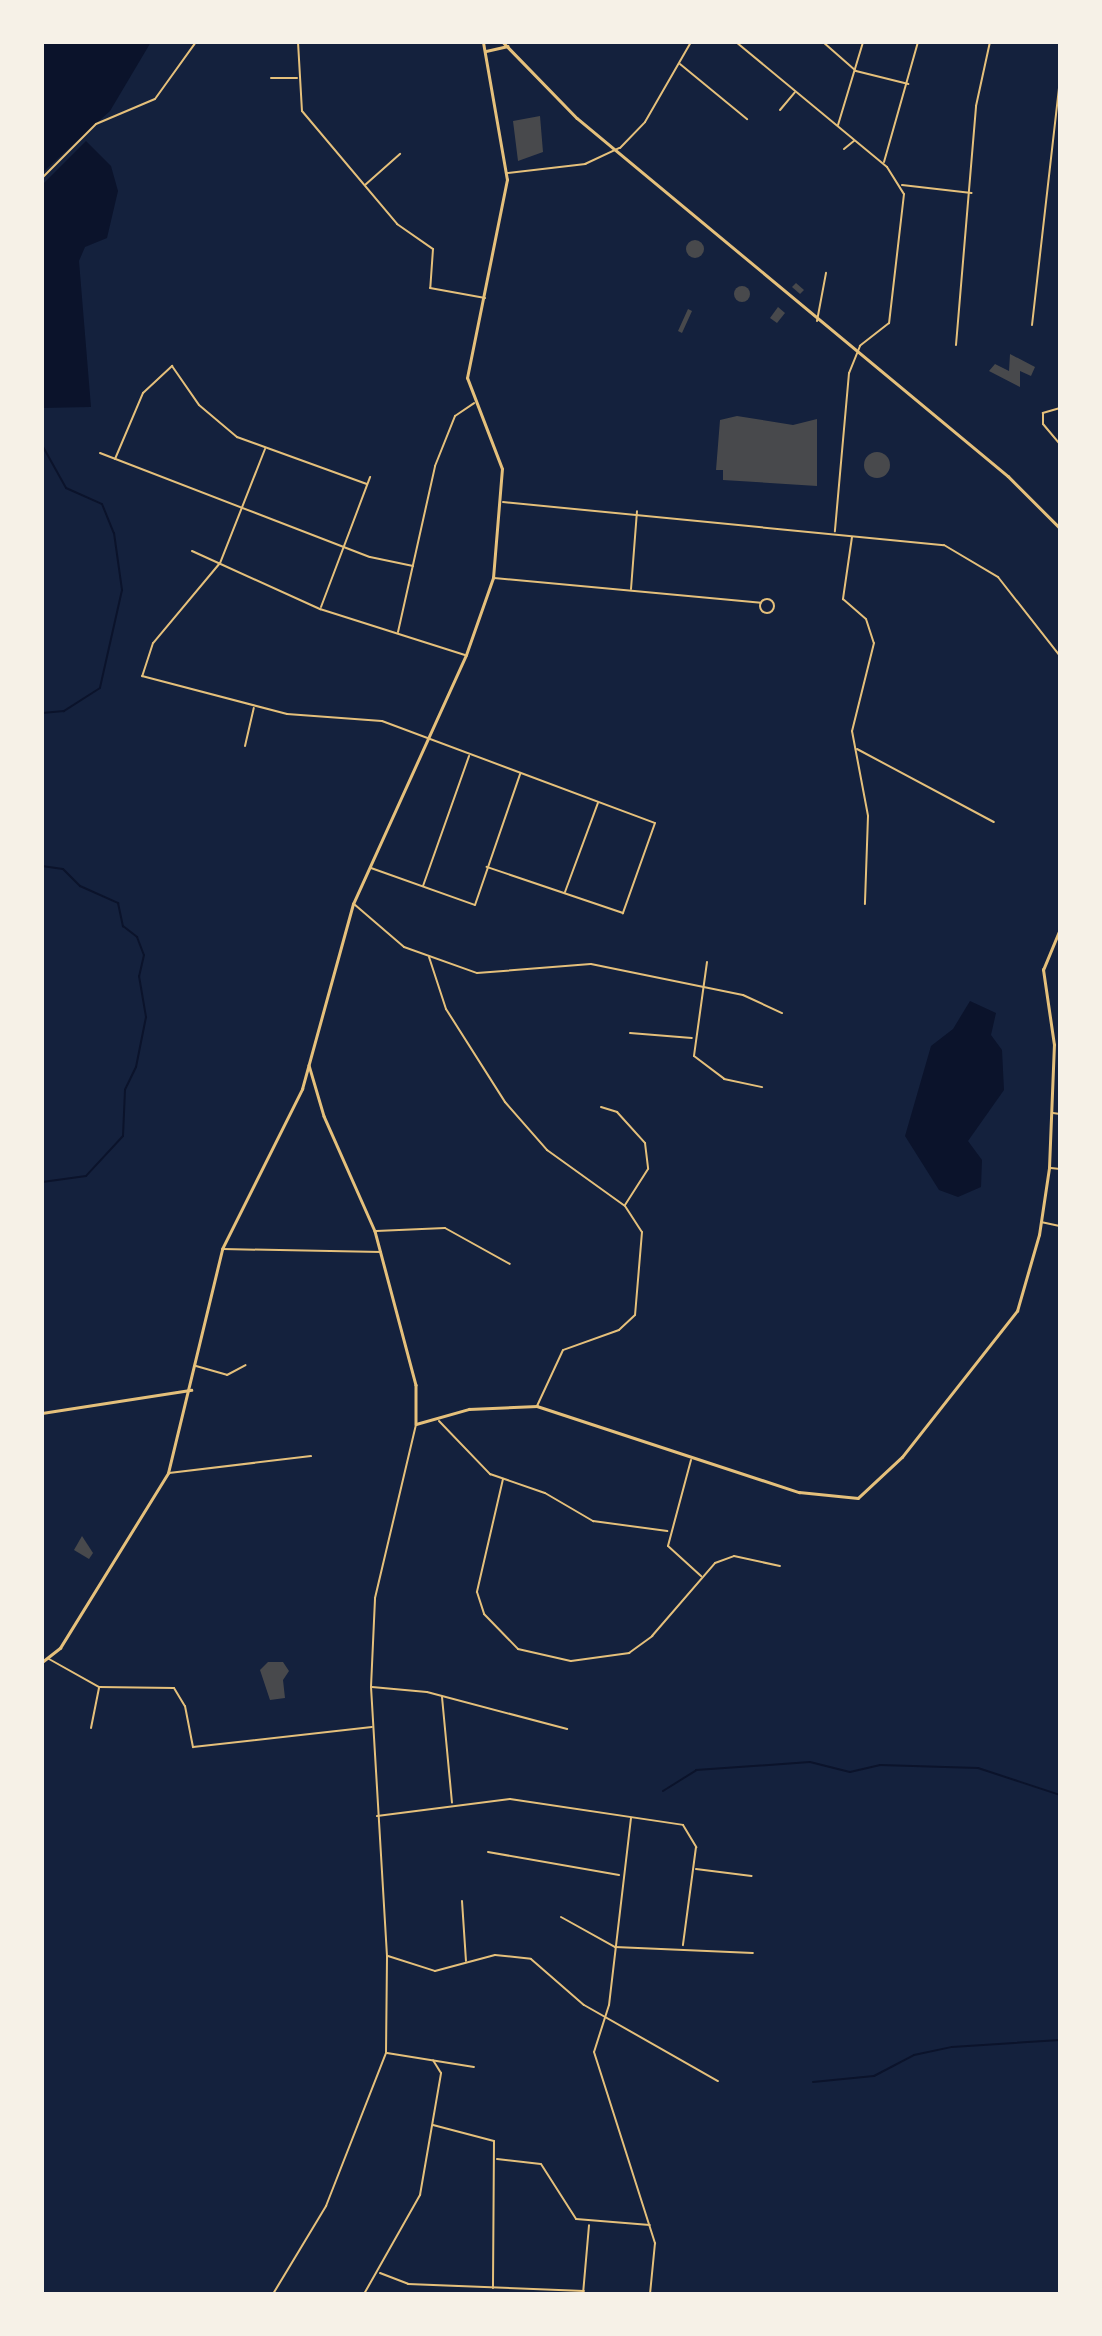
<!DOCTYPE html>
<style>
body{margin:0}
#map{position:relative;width:1102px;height:2336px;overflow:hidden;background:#14213d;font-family:Lato,sans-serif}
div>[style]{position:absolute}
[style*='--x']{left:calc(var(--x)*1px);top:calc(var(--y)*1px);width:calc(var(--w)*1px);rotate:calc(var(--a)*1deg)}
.water>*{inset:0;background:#0b132b}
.stream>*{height:2px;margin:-1px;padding:0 1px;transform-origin:1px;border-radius:1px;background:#0b132b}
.building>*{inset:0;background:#48494c}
.round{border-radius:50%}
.minor>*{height:2px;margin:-1px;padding:0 1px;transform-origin:1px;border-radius:1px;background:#e5c07b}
.minor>.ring{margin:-1px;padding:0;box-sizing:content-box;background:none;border:2px solid #e5c07b;border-radius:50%}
.tertiary>*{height:2.5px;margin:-1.25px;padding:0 1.25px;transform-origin:1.25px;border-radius:1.25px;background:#e5c07b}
.secondary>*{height:2.5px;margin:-1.25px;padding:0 1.25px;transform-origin:1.25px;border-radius:1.25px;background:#e5c07b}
span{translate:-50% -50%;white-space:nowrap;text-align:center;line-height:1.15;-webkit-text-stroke:7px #f6f1e7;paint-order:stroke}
.frame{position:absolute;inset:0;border:44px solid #f6f1e7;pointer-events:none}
</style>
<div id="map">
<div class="water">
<div style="clip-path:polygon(42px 42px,151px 42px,110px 111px,42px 173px)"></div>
<div style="clip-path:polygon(86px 141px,111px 166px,118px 191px,107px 238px,85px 247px,79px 261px,91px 407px,42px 408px,42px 185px)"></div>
<div style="clip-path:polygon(970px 1001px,996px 1013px,991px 1035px,1002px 1050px,1004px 1090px,968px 1141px,982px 1160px,981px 1187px,958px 1197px,939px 1190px,905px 1136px,931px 1046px,953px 1029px)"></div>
</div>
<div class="stream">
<div style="--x:42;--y:445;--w:49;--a:60.8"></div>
<div style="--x:66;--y:488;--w:39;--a:24"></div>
<div style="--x:102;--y:504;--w:31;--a:68"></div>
<div style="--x:114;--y:533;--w:58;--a:82"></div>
<div style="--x:122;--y:590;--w:100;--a:102.7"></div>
<div style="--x:100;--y:688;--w:43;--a:147.4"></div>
<div style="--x:64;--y:711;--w:22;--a:175"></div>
<div style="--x:42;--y:866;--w:21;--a:8"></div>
<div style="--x:63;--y:869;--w:24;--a:45"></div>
<div style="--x:80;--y:886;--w:42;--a:24.1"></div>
<div style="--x:118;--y:903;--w:24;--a:78"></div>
<div style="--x:123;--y:926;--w:18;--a:38"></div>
<div style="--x:137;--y:937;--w:19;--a:69"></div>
<div style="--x:144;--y:955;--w:22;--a:103"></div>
<div style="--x:139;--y:976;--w:42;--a:80.3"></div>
<div style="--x:146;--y:1017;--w:51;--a:101.3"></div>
<div style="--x:136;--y:1067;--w:25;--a:116"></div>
<div style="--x:125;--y:1090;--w:46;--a:92.5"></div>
<div style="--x:123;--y:1136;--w:54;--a:132.8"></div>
<div style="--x:86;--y:1176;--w:44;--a:172.2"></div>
<div style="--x:663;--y:1791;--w:39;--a:-32"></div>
<div style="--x:696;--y:1770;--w:114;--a:-4"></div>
<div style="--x:810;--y:1762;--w:41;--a:14"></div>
<div style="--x:850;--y:1772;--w:31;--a:-13"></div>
<div style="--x:880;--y:1765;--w:98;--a:1.8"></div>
<div style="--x:978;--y:1768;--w:86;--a:18.2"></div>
<div style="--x:813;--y:2082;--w:61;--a:-5.6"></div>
<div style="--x:874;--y:2076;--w:45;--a:-27.7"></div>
<div style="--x:914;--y:2055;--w:39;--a:-12"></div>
<div style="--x:952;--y:2047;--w:108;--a:-3.7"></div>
</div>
<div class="building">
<div style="clip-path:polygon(540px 116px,543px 152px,518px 161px,513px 121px)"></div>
<div class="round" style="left:686px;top:240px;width:18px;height:18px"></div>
<div style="clip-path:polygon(796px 283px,804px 290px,800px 294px,792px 287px)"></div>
<div class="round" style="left:734px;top:286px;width:16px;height:16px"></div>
<div style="clip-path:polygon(778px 307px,785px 313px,777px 323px,770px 318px)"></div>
<div style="clip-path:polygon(688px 309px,692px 311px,682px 333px,678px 331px)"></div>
<div style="clip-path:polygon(1010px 354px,1035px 367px,1031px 376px,1020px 371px,1020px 387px,989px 371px,995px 364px,1009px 371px)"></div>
<div style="clip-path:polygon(737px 416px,793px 425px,817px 419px,817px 486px,723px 480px,723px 470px,716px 470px,720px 420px)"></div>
<div class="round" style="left:864px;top:452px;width:26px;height:26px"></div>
<div style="clip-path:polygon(82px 1536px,93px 1553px,89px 1559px,74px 1550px)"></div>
<div style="clip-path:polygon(268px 1662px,283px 1662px,289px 1671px,283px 1680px,285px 1698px,270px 1700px,260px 1670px)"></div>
</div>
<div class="minor">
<div style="--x:298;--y:42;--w:69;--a:86.7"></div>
<div style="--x:302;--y:111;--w:148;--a:49.9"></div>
<div style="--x:397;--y:224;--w:44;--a:34.8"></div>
<div style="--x:433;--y:249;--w:39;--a:94"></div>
<div style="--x:430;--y:288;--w:56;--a:10.3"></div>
<div style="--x:736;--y:42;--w:196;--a:39.6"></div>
<div style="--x:887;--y:167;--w:32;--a:58"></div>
<div style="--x:904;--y:194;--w:130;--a:96.6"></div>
<div style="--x:889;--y:323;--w:37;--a:142"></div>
<div style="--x:860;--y:346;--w:29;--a:112"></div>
<div style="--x:849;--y:373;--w:159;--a:95.1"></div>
<div style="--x:823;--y:42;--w:44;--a:41.3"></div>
<div style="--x:856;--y:71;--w:54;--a:14"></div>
<div style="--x:680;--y:64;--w:87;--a:39.4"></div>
<div style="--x:271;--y:78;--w:26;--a:0"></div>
<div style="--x:780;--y:110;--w:23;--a:-50"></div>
<div style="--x:838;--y:125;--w:87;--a:-73.2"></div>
<div style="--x:844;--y:149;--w:13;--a:-39"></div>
<div style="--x:884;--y:162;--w:125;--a:-74.2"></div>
<div style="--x:507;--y:173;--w:79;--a:-6.6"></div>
<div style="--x:585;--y:164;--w:38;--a:-25"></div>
<div style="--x:620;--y:148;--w:36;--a:-46"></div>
<div style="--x:645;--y:122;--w:92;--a:-60.1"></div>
<div style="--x:42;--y:178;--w:76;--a:-45"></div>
<div style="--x:96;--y:124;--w:64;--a:-23"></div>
<div style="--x:155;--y:99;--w:70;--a:-54.3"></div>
<div style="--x:365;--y:185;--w:47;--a:-41.5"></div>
<div style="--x:902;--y:185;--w:70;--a:6.5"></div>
<div style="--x:817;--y:321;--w:49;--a:-79.4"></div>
<div style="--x:1032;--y:325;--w:246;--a:-83.5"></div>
<div style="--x:956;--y:345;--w:240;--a:-85.2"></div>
<div style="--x:976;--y:106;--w:66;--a:-77.7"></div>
<div style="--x:1060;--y:408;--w:18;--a:164"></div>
<div style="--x:1043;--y:413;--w:11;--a:90"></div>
<div style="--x:1043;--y:424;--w:26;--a:50"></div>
<div style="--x:265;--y:449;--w:123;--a:111.5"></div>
<div style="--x:220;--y:563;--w:104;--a:129.9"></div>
<div style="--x:153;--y:643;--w:35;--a:108"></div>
<div style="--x:142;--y:676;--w:150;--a:14.7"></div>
<div style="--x:287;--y:714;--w:95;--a:4.2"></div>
<div style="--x:382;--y:721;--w:291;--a:20.5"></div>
<div style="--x:655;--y:823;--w:96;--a:109.6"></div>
<div style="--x:623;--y:913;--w:144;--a:-161.3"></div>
<div style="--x:100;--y:453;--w:289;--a:21.1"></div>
<div style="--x:370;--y:557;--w:44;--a:11.8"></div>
<div style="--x:115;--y:459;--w:72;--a:-67"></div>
<div style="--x:143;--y:393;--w:40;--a:-43"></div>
<div style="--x:172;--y:366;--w:47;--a:55.3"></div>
<div style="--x:199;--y:405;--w:50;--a:40.1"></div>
<div style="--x:237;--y:437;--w:138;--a:19.9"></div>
<div style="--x:503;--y:502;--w:443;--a:5.6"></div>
<div style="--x:944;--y:545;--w:63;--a:30.7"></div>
<div style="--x:998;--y:577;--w:100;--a:51.9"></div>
<div style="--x:852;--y:537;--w:63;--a:98.3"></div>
<div style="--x:843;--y:599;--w:30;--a:41"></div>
<div style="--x:866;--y:619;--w:25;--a:72"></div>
<div style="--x:874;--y:643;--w:91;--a:104"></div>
<div style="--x:852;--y:731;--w:86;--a:79.3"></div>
<div style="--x:868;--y:816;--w:88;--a:92"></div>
<div style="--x:192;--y:551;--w:141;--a:24.4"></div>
<div style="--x:320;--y:609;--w:152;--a:17.6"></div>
<div style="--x:494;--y:578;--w:268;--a:5.3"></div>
<div style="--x:631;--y:589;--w:78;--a:-85.6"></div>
<div class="ring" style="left:760px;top:599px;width:12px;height:12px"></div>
<div style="--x:321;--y:607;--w:139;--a:-69.3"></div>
<div style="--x:398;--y:632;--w:170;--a:-77.4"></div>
<div style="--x:435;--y:466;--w:54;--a:-68.2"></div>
<div style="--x:455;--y:416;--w:23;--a:-34"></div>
<div style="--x:245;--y:746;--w:39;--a:-77"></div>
<div style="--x:857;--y:749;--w:155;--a:28.1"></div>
<div style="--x:371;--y:868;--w:110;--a:19.6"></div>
<div style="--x:475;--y:905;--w:139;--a:-71"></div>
<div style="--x:423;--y:886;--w:138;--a:-70.5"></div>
<div style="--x:565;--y:892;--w:95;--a:-69.7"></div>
<div style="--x:354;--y:904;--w:66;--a:40.7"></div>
<div style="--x:404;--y:947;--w:77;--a:19.6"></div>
<div style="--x:477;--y:973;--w:114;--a:-4.5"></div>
<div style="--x:591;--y:964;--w:155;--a:11.5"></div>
<div style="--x:743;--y:995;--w:43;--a:24.8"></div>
<div style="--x:429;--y:957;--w:55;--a:71.9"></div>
<div style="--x:446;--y:1009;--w:110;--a:57.6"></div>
<div style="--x:505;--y:1102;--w:64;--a:48.8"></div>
<div style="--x:547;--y:1150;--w:96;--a:35.7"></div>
<div style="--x:625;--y:1206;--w:31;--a:57"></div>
<div style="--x:642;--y:1232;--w:83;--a:94.8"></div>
<div style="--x:635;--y:1315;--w:22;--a:137"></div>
<div style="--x:619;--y:1330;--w:59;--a:160.3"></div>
<div style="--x:563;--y:1350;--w:62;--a:114.9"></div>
<div style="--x:707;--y:962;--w:95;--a:97.9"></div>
<div style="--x:694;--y:1056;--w:38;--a:37"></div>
<div style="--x:724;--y:1079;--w:39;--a:12"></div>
<div style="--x:630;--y:1033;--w:62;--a:4.6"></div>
<div style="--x:601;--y:1107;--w:17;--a:17"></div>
<div style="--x:617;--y:1112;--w:42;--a:47.9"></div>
<div style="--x:645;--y:1143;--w:26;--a:83"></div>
<div style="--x:648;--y:1169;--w:43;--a:122.6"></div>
<div style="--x:1053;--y:1113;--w:7;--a:8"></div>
<div style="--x:1051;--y:1168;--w:9;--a:6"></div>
<div style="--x:1041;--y:1222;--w:19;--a:12"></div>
<div style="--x:376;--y:1231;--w:69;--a:-2.5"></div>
<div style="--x:445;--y:1228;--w:74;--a:29"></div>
<div style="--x:223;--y:1249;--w:158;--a:1.1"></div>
<div style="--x:196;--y:1366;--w:32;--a:16"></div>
<div style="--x:227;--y:1375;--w:21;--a:-28"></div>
<div style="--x:439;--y:1421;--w:74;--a:46.1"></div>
<div style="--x:490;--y:1474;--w:58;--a:19.1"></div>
<div style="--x:545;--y:1493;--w:56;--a:30.3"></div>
<div style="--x:593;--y:1521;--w:75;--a:7.7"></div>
<div style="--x:691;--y:1460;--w:89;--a:105"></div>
<div style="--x:668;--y:1546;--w:45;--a:42.3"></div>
<div style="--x:169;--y:1473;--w:143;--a:-6.8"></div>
<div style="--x:503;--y:1479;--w:116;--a:103"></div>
<div style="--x:477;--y:1592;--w:23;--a:72"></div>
<div style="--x:484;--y:1614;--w:49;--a:45.8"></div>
<div style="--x:518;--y:1649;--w:54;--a:12.8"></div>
<div style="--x:571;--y:1661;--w:59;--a:-7.9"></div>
<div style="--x:629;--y:1653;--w:29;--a:-36"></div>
<div style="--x:652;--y:1636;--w:96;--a:-49.2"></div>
<div style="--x:715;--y:1563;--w:20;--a:-20"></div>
<div style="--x:734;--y:1556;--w:47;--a:12.3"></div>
<div style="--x:49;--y:1659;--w:57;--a:29.2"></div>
<div style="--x:99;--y:1687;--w:75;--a:0.8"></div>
<div style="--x:174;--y:1688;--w:21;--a:59"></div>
<div style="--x:185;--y:1706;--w:42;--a:79"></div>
<div style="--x:193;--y:1747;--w:180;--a:-6.4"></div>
<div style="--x:372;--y:1687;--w:55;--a:5.2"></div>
<div style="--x:427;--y:1692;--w:145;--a:14.8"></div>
<div style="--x:442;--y:1697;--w:106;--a:84.6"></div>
<div style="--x:91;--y:1728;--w:41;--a:-78.7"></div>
<div style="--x:377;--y:1816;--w:134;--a:-7.3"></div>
<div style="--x:510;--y:1799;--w:175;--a:8.5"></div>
<div style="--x:683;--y:1825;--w:26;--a:59"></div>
<div style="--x:696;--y:1847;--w:99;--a:97.6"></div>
<div style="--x:631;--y:1818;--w:188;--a:96.7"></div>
<div style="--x:609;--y:2005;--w:49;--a:107.7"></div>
<div style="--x:594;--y:2052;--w:201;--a:72.3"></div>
<div style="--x:655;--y:2243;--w:51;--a:95.6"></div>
<div style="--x:488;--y:1852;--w:133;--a:10"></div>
<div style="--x:696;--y:1869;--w:56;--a:7.1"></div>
<div style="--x:462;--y:1901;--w:60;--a:86.2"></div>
<div style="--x:561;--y:1917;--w:62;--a:29.1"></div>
<div style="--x:615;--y:1947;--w:138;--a:2.5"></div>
<div style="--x:388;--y:1956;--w:49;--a:17.7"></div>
<div style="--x:435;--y:1971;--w:62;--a:-14.9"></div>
<div style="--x:495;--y:1955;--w:36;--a:6"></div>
<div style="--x:531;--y:1959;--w:70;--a:41"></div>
<div style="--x:584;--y:2005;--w:154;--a:29.6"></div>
<div style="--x:387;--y:2053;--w:88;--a:9.1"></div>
<div style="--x:433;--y:2125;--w:63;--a:14.7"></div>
<div style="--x:494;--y:2141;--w:147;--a:90.4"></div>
<div style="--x:497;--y:2159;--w:44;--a:6.5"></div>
<div style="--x:541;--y:2164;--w:65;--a:57.5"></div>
<div style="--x:576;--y:2219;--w:74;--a:4.6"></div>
<div style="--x:380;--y:2273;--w:30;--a:21"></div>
<div style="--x:408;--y:2284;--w:176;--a:2.3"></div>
<div style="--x:273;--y:2294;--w:103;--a:-58.9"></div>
<div style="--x:326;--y:2206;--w:164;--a:-68.6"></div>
<div style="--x:386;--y:2053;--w:97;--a:-89.4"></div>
<div style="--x:387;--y:1956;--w:269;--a:-93.4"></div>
<div style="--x:371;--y:1687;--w:89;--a:-87.4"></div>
<div style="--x:375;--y:1598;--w:178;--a:-76.7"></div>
<div style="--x:364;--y:2294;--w:114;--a:-60.5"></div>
<div style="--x:420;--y:2195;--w:124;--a:-80.2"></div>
<div style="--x:441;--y:2073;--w:15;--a:-122"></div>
<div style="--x:583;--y:2294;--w:69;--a:-85"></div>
</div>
<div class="tertiary">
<div style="--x:309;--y:1065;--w:53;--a:73.6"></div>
<div style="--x:324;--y:1116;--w:126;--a:66.1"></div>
<div style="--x:375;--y:1231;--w:159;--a:75.1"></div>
<div style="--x:416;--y:1385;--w:39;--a:90"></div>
<div style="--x:416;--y:1424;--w:55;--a:-15.8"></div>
<div style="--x:469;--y:1409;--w:68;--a:-2.5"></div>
<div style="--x:537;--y:1406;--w:276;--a:18.2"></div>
<div style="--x:799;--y:1492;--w:59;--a:5.8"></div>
<div style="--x:858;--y:1498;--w:60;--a:-43"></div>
<div style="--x:902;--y:1457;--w:186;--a:-51.8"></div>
<div style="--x:1017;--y:1311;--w:79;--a:-73.9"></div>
<div style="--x:1039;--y:1235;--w:68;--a:-81.5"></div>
<div style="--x:1049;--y:1168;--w:123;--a:-87.7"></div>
<div style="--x:1054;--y:1045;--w:76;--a:-98.3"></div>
<div style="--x:1043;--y:970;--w:44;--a:-67.5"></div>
<div style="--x:42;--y:1413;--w:151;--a:-8.8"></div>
</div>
<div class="secondary">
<div style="--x:503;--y:42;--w:106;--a:45.8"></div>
<div style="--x:577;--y:118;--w:560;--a:39.71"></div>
<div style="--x:1008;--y:476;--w:74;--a:45"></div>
<div style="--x:486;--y:51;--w:22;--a:-13"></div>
<div style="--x:42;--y:1662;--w:23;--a:-38"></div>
<div style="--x:60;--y:1648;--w:206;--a:-58.3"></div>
<div style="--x:168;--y:1473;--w:230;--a:-76.4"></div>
<div style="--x:222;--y:1249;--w:179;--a:-63.4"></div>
<div style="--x:302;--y:1089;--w:192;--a:-74.6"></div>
<div style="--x:353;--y:904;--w:273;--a:-65.6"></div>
<div style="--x:466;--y:655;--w:82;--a:-70.7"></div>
<div style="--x:493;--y:578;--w:109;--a:-85.3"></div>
<div style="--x:502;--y:469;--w:97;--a:-111"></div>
<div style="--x:467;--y:378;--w:202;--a:-78.6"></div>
<div style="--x:507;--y:180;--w:140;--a:-99.9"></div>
</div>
<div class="frame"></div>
</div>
